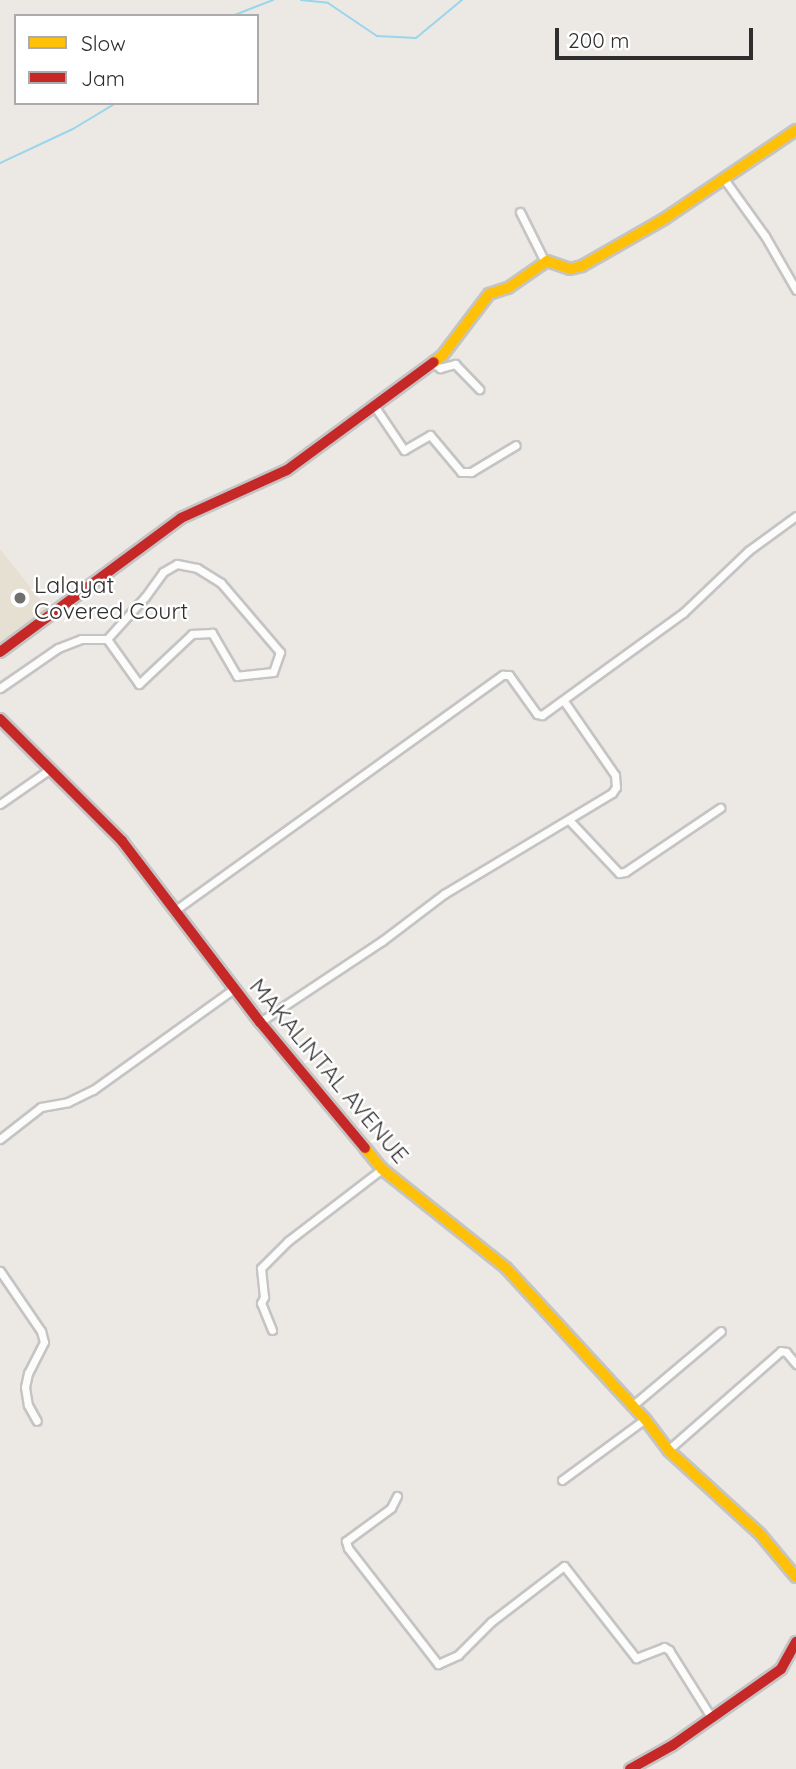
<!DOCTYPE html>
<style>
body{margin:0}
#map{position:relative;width:796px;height:1769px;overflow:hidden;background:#ece8e4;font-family:Quicksand,sans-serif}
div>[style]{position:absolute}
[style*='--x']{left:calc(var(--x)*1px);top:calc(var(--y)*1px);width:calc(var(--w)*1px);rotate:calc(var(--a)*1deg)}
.education>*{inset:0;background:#e6e0d3}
.stream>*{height:2px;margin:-1px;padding:0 1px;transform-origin:1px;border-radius:1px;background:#99d6ec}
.roads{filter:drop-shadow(2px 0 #c5c4c5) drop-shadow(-2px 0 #c5c4c5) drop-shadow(0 2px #c5c4c5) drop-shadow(0 -2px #c5c4c5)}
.street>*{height:7px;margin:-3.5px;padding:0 3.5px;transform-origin:3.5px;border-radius:3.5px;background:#fcfcfb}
.slow>*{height:10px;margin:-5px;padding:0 5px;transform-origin:5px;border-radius:5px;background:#ffc107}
.jam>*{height:10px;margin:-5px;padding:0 5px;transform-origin:5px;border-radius:5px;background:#c62828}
.dots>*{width:19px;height:19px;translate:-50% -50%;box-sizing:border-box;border:4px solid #fff;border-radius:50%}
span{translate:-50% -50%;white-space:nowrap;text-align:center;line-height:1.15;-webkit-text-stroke:5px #fff;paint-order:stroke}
.poi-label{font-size:23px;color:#2e2e2e}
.left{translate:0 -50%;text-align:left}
.street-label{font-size:23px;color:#2e2e2e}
.legend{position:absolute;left:14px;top:14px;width:245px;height:91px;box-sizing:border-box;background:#fff;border:2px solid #ababab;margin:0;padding:9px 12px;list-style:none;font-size:21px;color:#2e2e2e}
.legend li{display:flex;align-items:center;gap:14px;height:35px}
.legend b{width:35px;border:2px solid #ababab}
.scale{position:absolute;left:555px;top:28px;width:198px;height:32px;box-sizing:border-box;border:4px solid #2e2e2e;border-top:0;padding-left:9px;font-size:21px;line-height:24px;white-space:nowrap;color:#2e2e2e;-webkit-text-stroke:5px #fff;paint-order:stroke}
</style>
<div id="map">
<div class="education">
<div style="clip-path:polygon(0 549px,47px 608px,0 645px)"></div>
</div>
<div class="stream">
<div style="--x:301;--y:0;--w:27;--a:6"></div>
<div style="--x:328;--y:3;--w:59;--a:34"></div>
<div style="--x:377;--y:36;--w:39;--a:3"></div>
<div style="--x:416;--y:38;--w:60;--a:-39.6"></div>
<div style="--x:232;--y:16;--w:44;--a:-21.3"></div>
<div style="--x:0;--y:163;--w:81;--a:-25"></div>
<div style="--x:73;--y:129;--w:50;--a:-31.2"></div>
</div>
<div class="roads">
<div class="street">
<div style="--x:724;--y:179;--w:70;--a:54.3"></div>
<div style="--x:765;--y:236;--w:62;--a:60.1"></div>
<div style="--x:520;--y:212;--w:56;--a:63.4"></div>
<div style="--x:433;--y:363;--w:9;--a:36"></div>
<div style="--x:440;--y:368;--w:16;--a:-15"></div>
<div style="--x:455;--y:364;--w:35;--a:46"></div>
<div style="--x:375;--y:407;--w:52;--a:56"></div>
<div style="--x:404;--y:450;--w:30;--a:-30"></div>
<div style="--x:430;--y:435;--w:48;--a:50"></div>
<div style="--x:461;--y:472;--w:10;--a:0"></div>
<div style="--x:471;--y:472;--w:52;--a:-31"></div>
<div style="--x:0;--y:688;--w:70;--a:-34.6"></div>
<div style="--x:58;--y:648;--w:25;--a:-21"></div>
<div style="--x:81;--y:639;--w:26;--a:0"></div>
<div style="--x:107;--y:639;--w:57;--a:-47.9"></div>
<div style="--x:145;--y:597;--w:31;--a:-54"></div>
<div style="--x:163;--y:572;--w:16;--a:-30"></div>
<div style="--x:177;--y:564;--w:20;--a:11"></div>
<div style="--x:197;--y:568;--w:28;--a:32"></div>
<div style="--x:221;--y:583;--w:91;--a:49.5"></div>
<div style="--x:280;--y:652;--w:21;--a:109"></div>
<div style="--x:273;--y:672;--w:36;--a:174"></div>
<div style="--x:237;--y:676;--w:50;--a:-120.2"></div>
<div style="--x:212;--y:633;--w:20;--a:177"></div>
<div style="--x:192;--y:634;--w:73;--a:136.7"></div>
<div style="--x:139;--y:684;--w:55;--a:-125.4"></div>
<div style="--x:0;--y:804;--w:61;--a:-35"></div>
<div style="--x:569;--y:820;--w:73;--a:46.7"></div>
<div style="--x:619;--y:873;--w:6;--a:-9"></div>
<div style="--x:625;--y:872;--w:115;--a:-34"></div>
<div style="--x:174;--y:911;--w:405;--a:-35.7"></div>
<div style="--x:503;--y:675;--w:6;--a:0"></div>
<div style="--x:509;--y:675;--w:48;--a:54.3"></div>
<div style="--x:537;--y:714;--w:5;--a:11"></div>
<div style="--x:542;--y:715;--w:174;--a:-35.9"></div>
<div style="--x:683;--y:613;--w:90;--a:-43.6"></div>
<div style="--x:748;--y:551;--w:59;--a:-36.1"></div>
<div style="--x:260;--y:1022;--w:146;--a:-33.6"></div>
<div style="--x:382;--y:941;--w:78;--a:-37.2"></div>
<div style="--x:444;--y:894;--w:196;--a:-31"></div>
<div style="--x:612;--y:793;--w:7;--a:-56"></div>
<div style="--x:616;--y:787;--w:12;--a:-95"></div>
<div style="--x:615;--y:775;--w:90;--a:-124.6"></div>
<div style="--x:0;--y:1139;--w:52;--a:-38"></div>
<div style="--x:41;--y:1107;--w:27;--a:-10"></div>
<div style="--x:68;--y:1102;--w:28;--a:-26"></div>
<div style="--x:93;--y:1090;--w:175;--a:-35.7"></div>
<div style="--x:0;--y:1271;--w:73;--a:55.7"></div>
<div style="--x:41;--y:1331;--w:11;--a:75"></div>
<div style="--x:44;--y:1342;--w:35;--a:117"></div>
<div style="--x:28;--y:1373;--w:14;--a:102"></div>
<div style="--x:25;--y:1387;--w:18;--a:81"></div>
<div style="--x:28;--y:1405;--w:18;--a:61"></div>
<div style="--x:272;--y:1330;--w:29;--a:-112"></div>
<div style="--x:261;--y:1303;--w:7;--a:-63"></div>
<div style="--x:264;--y:1297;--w:29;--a:-96"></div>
<div style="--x:261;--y:1268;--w:38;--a:-45"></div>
<div style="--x:288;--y:1241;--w:118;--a:-37.5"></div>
<div style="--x:632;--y:1406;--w:116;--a:-40.1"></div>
<div style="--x:668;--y:1450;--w:150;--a:-41.2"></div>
<div style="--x:781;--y:1351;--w:5;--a:11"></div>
<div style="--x:786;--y:1352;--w:16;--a:50"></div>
<div style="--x:562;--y:1480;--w:103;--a:-36.3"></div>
<div style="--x:397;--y:1496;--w:13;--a:117"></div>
<div style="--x:391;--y:1508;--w:56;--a:143.7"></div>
<div style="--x:346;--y:1541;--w:7;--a:74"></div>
<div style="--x:348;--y:1548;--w:147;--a:52.2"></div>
<div style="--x:438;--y:1664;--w:22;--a:-24"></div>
<div style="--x:458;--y:1655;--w:47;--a:-45"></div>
<div style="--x:491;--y:1622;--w:92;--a:-37.5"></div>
<div style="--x:564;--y:1566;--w:117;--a:52"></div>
<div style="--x:636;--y:1658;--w:30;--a:-21"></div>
<div style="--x:664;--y:1647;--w:6;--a:31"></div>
<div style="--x:669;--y:1650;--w:79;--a:57.9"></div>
</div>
<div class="slow">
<div style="--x:434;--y:362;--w:10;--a:-37"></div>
<div style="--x:442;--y:356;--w:78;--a:-52.8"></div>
<div style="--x:489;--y:294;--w:20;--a:-18"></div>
<div style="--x:508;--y:288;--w:47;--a:-34.7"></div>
<div style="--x:547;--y:261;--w:24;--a:19"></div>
<div style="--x:570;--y:269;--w:12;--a:-14"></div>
<div style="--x:582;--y:266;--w:95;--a:-29.8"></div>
<div style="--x:664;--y:219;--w:159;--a:-34"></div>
<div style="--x:365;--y:1148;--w:27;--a:51"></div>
<div style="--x:382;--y:1169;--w:159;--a:38.6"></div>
<div style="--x:506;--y:1268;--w:205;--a:47.4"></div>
<div style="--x:645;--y:1419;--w:39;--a:53"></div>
<div style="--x:668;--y:1450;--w:125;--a:42.4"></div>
<div style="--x:760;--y:1534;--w:56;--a:50.1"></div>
</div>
<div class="jam">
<div style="--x:0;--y:652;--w:225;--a:-36.5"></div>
<div style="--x:181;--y:518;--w:116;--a:-24.4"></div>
<div style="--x:287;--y:470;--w:182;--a:-36.3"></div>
<div style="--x:0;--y:719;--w:173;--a:45"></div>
<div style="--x:122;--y:841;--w:228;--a:52.7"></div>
<div style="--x:260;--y:1022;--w:164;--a:50.2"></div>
<div style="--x:630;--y:1769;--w:49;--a:-29.2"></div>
<div style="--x:673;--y:1745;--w:132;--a:-35.1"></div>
<div style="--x:781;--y:1669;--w:31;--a:-61"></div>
</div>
</div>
<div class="dots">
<div style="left:20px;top:598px;background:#706f6e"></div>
</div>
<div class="poi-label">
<span class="left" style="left:34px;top:598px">Lalayat<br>Covered Court</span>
</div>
<div class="street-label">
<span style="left:329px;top:1071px;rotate:50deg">MAKALINTAL AVENUE</span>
</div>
<ul class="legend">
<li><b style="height:9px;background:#ffc107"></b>Slow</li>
<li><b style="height:9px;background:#c62828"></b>Jam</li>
</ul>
<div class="scale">200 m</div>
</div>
